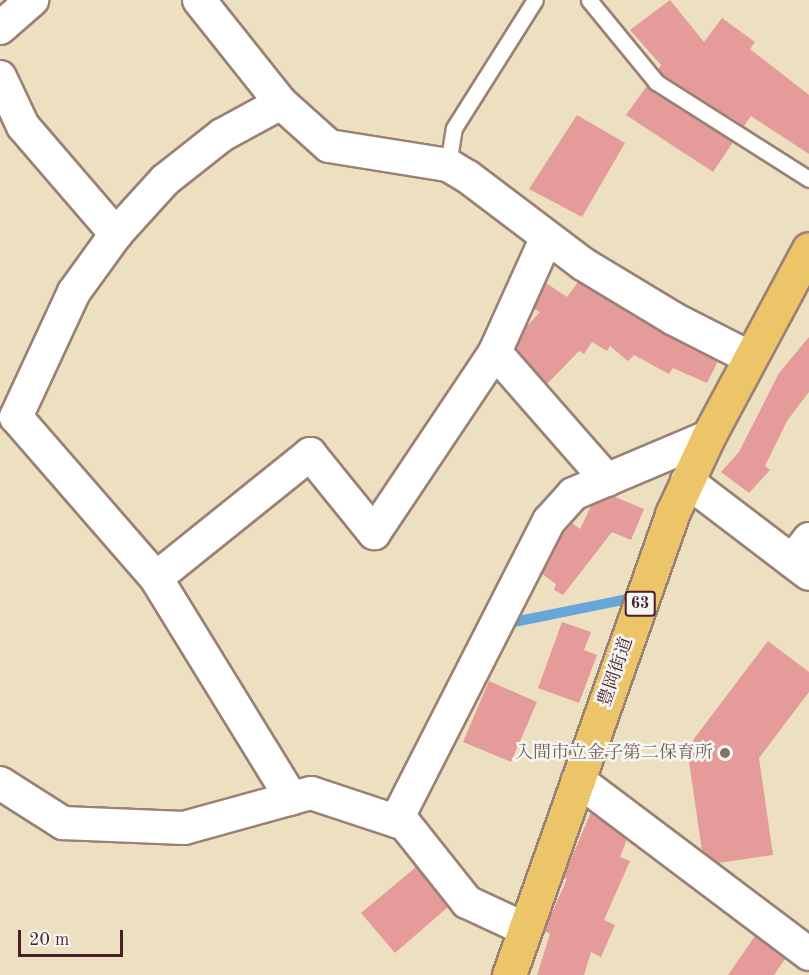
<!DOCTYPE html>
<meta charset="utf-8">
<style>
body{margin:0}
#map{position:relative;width:809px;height:975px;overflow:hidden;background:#ece0c1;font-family:"Old Standard TT","Noto Serif JP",serif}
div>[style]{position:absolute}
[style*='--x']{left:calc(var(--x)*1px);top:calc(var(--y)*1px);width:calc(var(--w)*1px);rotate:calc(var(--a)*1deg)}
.stream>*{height:10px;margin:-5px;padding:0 5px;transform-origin:5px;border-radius:5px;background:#66a6d9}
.building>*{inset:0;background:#e49b99}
.roads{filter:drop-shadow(2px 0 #9b8076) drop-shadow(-2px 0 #9b8076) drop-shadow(0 2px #9b8076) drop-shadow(0 -2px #9b8076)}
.lane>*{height:15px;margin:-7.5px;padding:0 7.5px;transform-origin:7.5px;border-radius:7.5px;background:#fff}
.street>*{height:32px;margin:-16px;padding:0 16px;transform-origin:16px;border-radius:16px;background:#fff}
.primary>*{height:33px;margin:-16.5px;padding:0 16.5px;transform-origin:16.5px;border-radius:16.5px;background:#edc569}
.dots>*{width:16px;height:16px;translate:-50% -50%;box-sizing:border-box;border:3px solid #f6f6f2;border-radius:50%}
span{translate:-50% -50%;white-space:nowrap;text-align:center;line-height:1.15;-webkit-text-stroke:5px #f6f6f2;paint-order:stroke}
.shield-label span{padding:2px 4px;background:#f6f6f2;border:2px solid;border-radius:4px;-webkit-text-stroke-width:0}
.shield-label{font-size:16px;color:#4a1f2b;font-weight:700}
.street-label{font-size:18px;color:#4a1f2b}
.education-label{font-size:18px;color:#785e54}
.right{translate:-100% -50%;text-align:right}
.scale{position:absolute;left:18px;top:930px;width:105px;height:27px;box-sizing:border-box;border:3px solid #4a1f2b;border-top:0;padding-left:8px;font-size:18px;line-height:21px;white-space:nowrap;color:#4a1f2b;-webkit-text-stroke:4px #f6f6f2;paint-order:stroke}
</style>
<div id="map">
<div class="stream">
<div style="--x:509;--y:623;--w:132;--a:-11.4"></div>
</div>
<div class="building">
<div style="clip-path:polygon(670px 0,704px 42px,722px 18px,755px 42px,750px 49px,809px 95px,809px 154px,751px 116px,744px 126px,663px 75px,658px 70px,661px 65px,630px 30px)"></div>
<div style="clip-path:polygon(647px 86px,733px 142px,713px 172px,626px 115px)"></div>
<div style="clip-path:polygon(577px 115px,625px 143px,582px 217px,529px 189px)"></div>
<div style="clip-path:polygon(578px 282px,665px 334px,718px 361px,707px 383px,673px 368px,669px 374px,634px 355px,628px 361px,610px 346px,607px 351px,592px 342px,584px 354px,579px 351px,547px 384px,516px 349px,526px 327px,540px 312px,534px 309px,546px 283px,567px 297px)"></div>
<div style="clip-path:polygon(809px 337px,809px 392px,787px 421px,765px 466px,770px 470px,749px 493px,721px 472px,739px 452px,779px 373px)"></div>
<div style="clip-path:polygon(613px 496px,644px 509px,631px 540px,612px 532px,563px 595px,554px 590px,556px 584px,542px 574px,561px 537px,572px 523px,580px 529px,591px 506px)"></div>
<div style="clip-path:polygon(562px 622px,591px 632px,584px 650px,597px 655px,579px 703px,538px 688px)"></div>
<div style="clip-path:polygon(768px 641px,809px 672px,809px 692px,759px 758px,773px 855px,718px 863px,702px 851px,687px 748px)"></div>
<div style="clip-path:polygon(489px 681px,537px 702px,511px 762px,463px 742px)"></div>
<div style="clip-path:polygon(591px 812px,627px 839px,620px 857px,630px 861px,604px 920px,615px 925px,601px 957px,591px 952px,584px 975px,537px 975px,550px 934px,544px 931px,567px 879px,563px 878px)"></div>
<div style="clip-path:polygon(416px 867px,448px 907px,395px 953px,361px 913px)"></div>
<div style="clip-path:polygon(755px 936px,785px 959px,774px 975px,728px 975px)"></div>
</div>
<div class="roads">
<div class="lane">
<div style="--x:589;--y:0;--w:106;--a:50.7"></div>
<div style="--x:656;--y:82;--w:181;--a:32.4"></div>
<div style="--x:448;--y:165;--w:37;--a:-81"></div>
<div style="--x:454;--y:128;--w:151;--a:-57.7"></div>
</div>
<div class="street">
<div style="--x:199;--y:0;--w:132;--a:51.5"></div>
<div style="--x:281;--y:103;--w:64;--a:41.9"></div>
<div style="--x:329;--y:146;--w:121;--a:9.1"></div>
<div style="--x:448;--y:165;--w:23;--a:31"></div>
<div style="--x:468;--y:177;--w:144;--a:37.1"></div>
<div style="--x:583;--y:264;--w:106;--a:31.1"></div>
<div style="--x:674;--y:319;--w:86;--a:26.9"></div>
<div style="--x:0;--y:28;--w:43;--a:-41.2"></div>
<div style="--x:0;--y:77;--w:54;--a:64.9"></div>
<div style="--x:23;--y:126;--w:143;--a:49.3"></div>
<div style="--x:281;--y:103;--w:67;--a:151.5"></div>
<div style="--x:222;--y:135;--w:73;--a:141.7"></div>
<div style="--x:165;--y:180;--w:73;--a:132.2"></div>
<div style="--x:116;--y:234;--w:72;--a:125.9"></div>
<div style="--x:74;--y:292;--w:138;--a:114.9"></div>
<div style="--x:16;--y:417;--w:213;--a:49"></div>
<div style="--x:156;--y:578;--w:259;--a:58.4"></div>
<div style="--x:495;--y:352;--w:170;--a:48.8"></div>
<div style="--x:687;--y:481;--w:153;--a:37.3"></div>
<div style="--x:792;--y:561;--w:28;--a:-52"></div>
<div style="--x:156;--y:578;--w:198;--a:-38.8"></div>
<div style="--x:310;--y:454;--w:102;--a:51"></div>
<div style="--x:374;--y:533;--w:218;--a:-56.2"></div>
<div style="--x:495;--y:352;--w:126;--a:-65.7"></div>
<div style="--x:578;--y:780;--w:289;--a:37"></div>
<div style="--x:0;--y:783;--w:75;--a:32.4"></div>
<div style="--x:63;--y:823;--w:121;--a:2.4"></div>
<div style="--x:184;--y:828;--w:132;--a:-15.4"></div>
<div style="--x:311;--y:793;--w:99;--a:18.3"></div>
<div style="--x:405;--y:824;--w:100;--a:51.5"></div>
<div style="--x:467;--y:902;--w:64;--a:25"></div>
<div style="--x:396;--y:821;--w:337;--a:-63"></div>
<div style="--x:549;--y:521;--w:36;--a:-48"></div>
<div style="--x:573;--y:494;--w:147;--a:-22.9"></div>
</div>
<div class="primary">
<div style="--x:509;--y:975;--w:489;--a:-70.5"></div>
<div style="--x:672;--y:514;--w:85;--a:-64.9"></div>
<div style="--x:708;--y:437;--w:213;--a:-61.8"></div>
</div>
</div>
<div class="dots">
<div style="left:725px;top:753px;background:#8d6e63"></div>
</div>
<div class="shield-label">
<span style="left:640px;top:604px">63</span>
</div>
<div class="street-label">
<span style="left:616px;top:672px;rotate:-71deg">豊岡街道</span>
</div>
<div class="education-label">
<span class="right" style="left:713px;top:753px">入間市立金子第二保育所</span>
</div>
<div class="scale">20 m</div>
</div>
